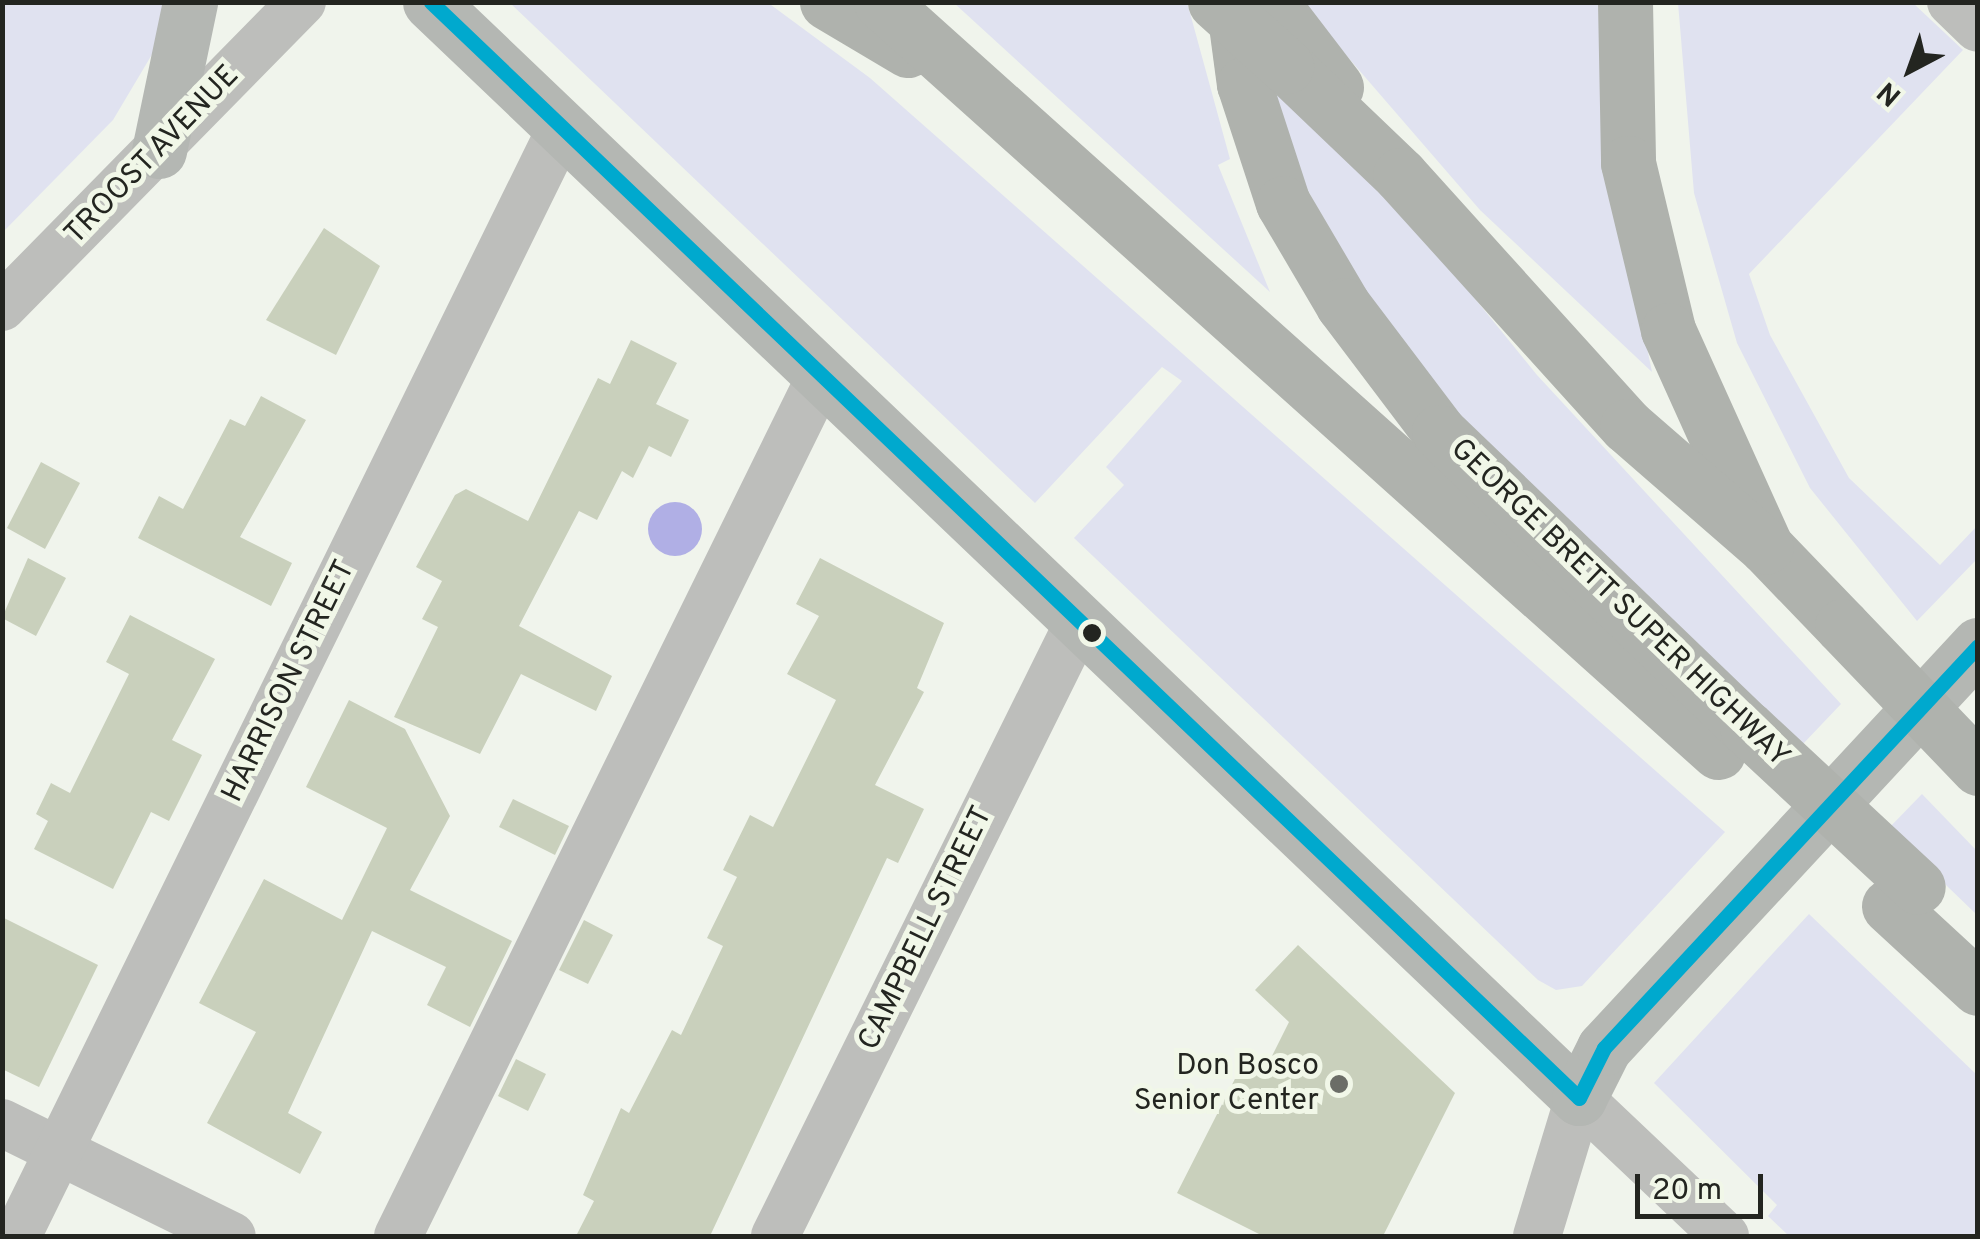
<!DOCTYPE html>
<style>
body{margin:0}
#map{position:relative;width:1980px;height:1239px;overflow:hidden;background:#f0f4ec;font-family:Overpass,sans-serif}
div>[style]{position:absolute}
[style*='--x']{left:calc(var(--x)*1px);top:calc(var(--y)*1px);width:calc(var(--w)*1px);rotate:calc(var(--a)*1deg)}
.green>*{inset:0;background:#e0e2f0}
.water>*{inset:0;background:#b0afe5}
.round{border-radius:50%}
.building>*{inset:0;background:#c9d0bc}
.minor>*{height:48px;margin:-24px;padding:0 24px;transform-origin:24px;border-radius:24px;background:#bdbebb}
.major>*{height:55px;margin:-27.5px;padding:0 27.5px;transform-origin:27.5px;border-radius:27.5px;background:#b4b7b3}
.highway>*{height:55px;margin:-27.5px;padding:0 27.5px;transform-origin:27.5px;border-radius:27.5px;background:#afb2ad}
.highway-bridge>*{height:55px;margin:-27.5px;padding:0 27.5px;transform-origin:27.5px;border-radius:27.5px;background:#afb2ad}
.bus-1>*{height:15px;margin:-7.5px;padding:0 7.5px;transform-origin:7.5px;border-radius:7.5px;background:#00a9ce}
.dots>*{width:28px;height:28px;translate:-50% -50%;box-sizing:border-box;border:5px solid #f1f7e8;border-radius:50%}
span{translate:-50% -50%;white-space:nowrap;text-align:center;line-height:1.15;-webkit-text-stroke:10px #f1f7e8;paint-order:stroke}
.street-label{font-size:30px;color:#232520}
.poi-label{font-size:30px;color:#232520}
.right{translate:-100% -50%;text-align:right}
.frame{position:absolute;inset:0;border:5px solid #232520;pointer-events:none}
.north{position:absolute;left:1860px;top:20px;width:100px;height:100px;-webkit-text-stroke:8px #f1f7e8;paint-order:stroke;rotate:221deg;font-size:28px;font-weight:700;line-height:40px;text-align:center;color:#232520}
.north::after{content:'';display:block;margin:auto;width:35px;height:45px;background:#232520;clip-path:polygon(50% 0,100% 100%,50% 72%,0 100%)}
.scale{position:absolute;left:1635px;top:1174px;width:128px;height:45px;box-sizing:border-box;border:5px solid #232520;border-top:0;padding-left:12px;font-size:30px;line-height:35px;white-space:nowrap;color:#232520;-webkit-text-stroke:8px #f1f7e8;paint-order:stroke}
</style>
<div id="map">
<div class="green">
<div style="clip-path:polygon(767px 2px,870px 78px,1725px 832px,1582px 986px,1556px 990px,1538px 980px,1074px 538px,1124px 485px,1106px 467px,1182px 381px,1162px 367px,1035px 503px,510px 3px)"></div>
<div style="clip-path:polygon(1187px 2px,1230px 159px,1218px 165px,1270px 292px,954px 3px)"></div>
<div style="clip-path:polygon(3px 3px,170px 3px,157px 46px,113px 120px,3px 232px)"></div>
<div style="clip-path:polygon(1301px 3px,1605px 3px,1627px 250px,1652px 372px,1480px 210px)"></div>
<div style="clip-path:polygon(1678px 3px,1913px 3px,1963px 50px,1749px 274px,1770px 335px,1849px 478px,1940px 565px,1977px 526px,1977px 559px,1917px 621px,1810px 488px,1737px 343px,1694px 193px)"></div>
<div style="clip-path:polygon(1271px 80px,1433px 247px,1537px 375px,1841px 704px,1802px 745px,1448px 412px,1344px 259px,1302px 179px)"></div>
<div style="clip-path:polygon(1922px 794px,1977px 851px,1977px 915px,1888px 829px)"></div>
<div style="clip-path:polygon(1809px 914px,1977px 1075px,1977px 1236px,1789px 1236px,1768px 1216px,1777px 1205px,1654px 1083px)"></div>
</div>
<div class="water">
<div class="round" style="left:648px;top:502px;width:54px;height:54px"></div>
</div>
<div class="building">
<div style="clip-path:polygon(324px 228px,380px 266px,336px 355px,266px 320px)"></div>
<div style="clip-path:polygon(631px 340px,677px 363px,656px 404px,689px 420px,671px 457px,649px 446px,633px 478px,622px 471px,597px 520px,579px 511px,519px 626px,612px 676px,596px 711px,521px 674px,480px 754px,394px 717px,438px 627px,422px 619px,442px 581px,416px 567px,455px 495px,466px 489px,528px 521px,598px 378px,610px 384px)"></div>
<div style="clip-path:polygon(261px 396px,306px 420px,240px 537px,292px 563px,271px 606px,138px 538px,159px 496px,183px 509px,230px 419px,245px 426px)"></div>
<div style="clip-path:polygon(41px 462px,80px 483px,45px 549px,7px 528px)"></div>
<div style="clip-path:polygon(28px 558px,66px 578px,36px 636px,2px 618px)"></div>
<div style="clip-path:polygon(820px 558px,944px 623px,917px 688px,924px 692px,875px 785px,924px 809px,898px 863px,887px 858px,710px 1236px,576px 1236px,594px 1201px,583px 1195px,621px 1108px,629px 1113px,672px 1030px,681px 1035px,723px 946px,707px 938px,737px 877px,723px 870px,750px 815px,773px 827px,836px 700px,787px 674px,819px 616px,796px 604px)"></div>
<div style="clip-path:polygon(130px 615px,215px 659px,172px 740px,202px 755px,169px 821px,151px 812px,113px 889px,34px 849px,48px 821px,36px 814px,51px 783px,70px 793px,129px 674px,106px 662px)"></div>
<div style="clip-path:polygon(349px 700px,405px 729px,450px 816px,410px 890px,512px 941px,470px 1027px,427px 1005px,446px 967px,372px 931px,288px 1113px,322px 1132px,300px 1174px,207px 1123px,256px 1032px,199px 1003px,264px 879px,342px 920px,387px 828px,306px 787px)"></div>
<div style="clip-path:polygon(513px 799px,569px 826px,555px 855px,499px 827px)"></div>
<div style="clip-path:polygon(2px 917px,98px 965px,39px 1087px,2px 1069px)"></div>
<div style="clip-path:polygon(584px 920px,613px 935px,588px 984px,559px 970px)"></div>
<div style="clip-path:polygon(1298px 945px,1455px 1093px,1383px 1236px,1263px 1236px,1177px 1193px,1243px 1063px,1263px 1074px,1289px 1022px,1255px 990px)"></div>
<div style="clip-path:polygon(516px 1059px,546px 1074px,528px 1111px,498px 1096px)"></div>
</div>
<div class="minor">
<div style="--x:1951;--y:2;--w:37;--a:44"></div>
<div style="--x:2;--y:307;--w:428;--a:-45.5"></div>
<div style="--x:2;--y:1123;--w:256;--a:26.2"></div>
<div style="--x:17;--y:1236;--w:1236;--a:-63.83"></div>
<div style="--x:398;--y:1236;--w:958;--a:-63.81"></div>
<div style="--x:775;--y:1236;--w:685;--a:-63.66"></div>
<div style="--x:1537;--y:1236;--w:144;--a:-73.1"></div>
<div style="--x:1579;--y:1098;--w:201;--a:43.4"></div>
</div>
<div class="major">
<div style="--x:430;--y:2;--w:1588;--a:43.65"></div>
<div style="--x:1579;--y:1098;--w:56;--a:-63.4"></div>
<div style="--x:1604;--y:1048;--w:550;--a:-47.14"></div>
<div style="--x:159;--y:151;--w:152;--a:-78.2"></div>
</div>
<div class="highway">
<div style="--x:827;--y:2;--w:94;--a:30.7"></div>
<div style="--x:881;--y:2;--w:1124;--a:41.86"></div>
<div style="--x:1233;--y:2;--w:83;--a:82.4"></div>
<div style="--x:1244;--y:84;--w:125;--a:71.9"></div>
<div style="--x:1283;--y:203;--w:118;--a:59.5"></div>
<div style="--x:1343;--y:305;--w:159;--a:52.9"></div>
<div style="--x:1439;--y:432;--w:427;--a:43.9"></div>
<div style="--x:1271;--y:2;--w:107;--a:52.6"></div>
<div style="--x:1625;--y:2;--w:161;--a:88.9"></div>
<div style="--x:1628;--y:163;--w:172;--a:76.5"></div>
<div style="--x:1668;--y:330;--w:238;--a:65.7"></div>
<div style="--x:1766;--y:547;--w:110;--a:46.1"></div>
<div style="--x:1286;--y:66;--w:158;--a:43.7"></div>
<div style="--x:1400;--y:175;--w:338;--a:47.9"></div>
<div style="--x:1627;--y:426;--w:184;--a:41"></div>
<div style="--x:1889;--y:906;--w:121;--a:42.7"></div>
</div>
<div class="highway-bridge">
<div style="--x:1215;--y:2;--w:96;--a:42"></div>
<div style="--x:1842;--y:626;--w:197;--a:46.2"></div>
<div style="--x:1747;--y:728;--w:233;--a:42.9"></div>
</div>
<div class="bus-1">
<div style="--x:431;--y:2;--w:1587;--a:43.67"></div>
<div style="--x:1579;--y:1098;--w:56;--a:-63.4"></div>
<div style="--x:1604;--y:1048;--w:549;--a:-47.07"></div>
</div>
<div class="dots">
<div style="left:1092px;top:633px;background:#232520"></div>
<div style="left:1339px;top:1084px;background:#6b6d67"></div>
</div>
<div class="street-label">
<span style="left:153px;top:156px;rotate:-46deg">TROOST AVENUE</span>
<span style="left:1619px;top:604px;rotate:44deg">GEORGE BRETT SUPER HIGHWAY</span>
<span style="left:290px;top:682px;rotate:-64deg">HARRISON STREET</span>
<span style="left:927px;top:929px;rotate:-64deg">CAMPBELL STREET</span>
</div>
<div class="poi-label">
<span class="right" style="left:1319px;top:1084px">Don Bosco<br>Senior Center</span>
</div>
<div class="frame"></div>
<div class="north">N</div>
<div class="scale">20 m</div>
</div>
